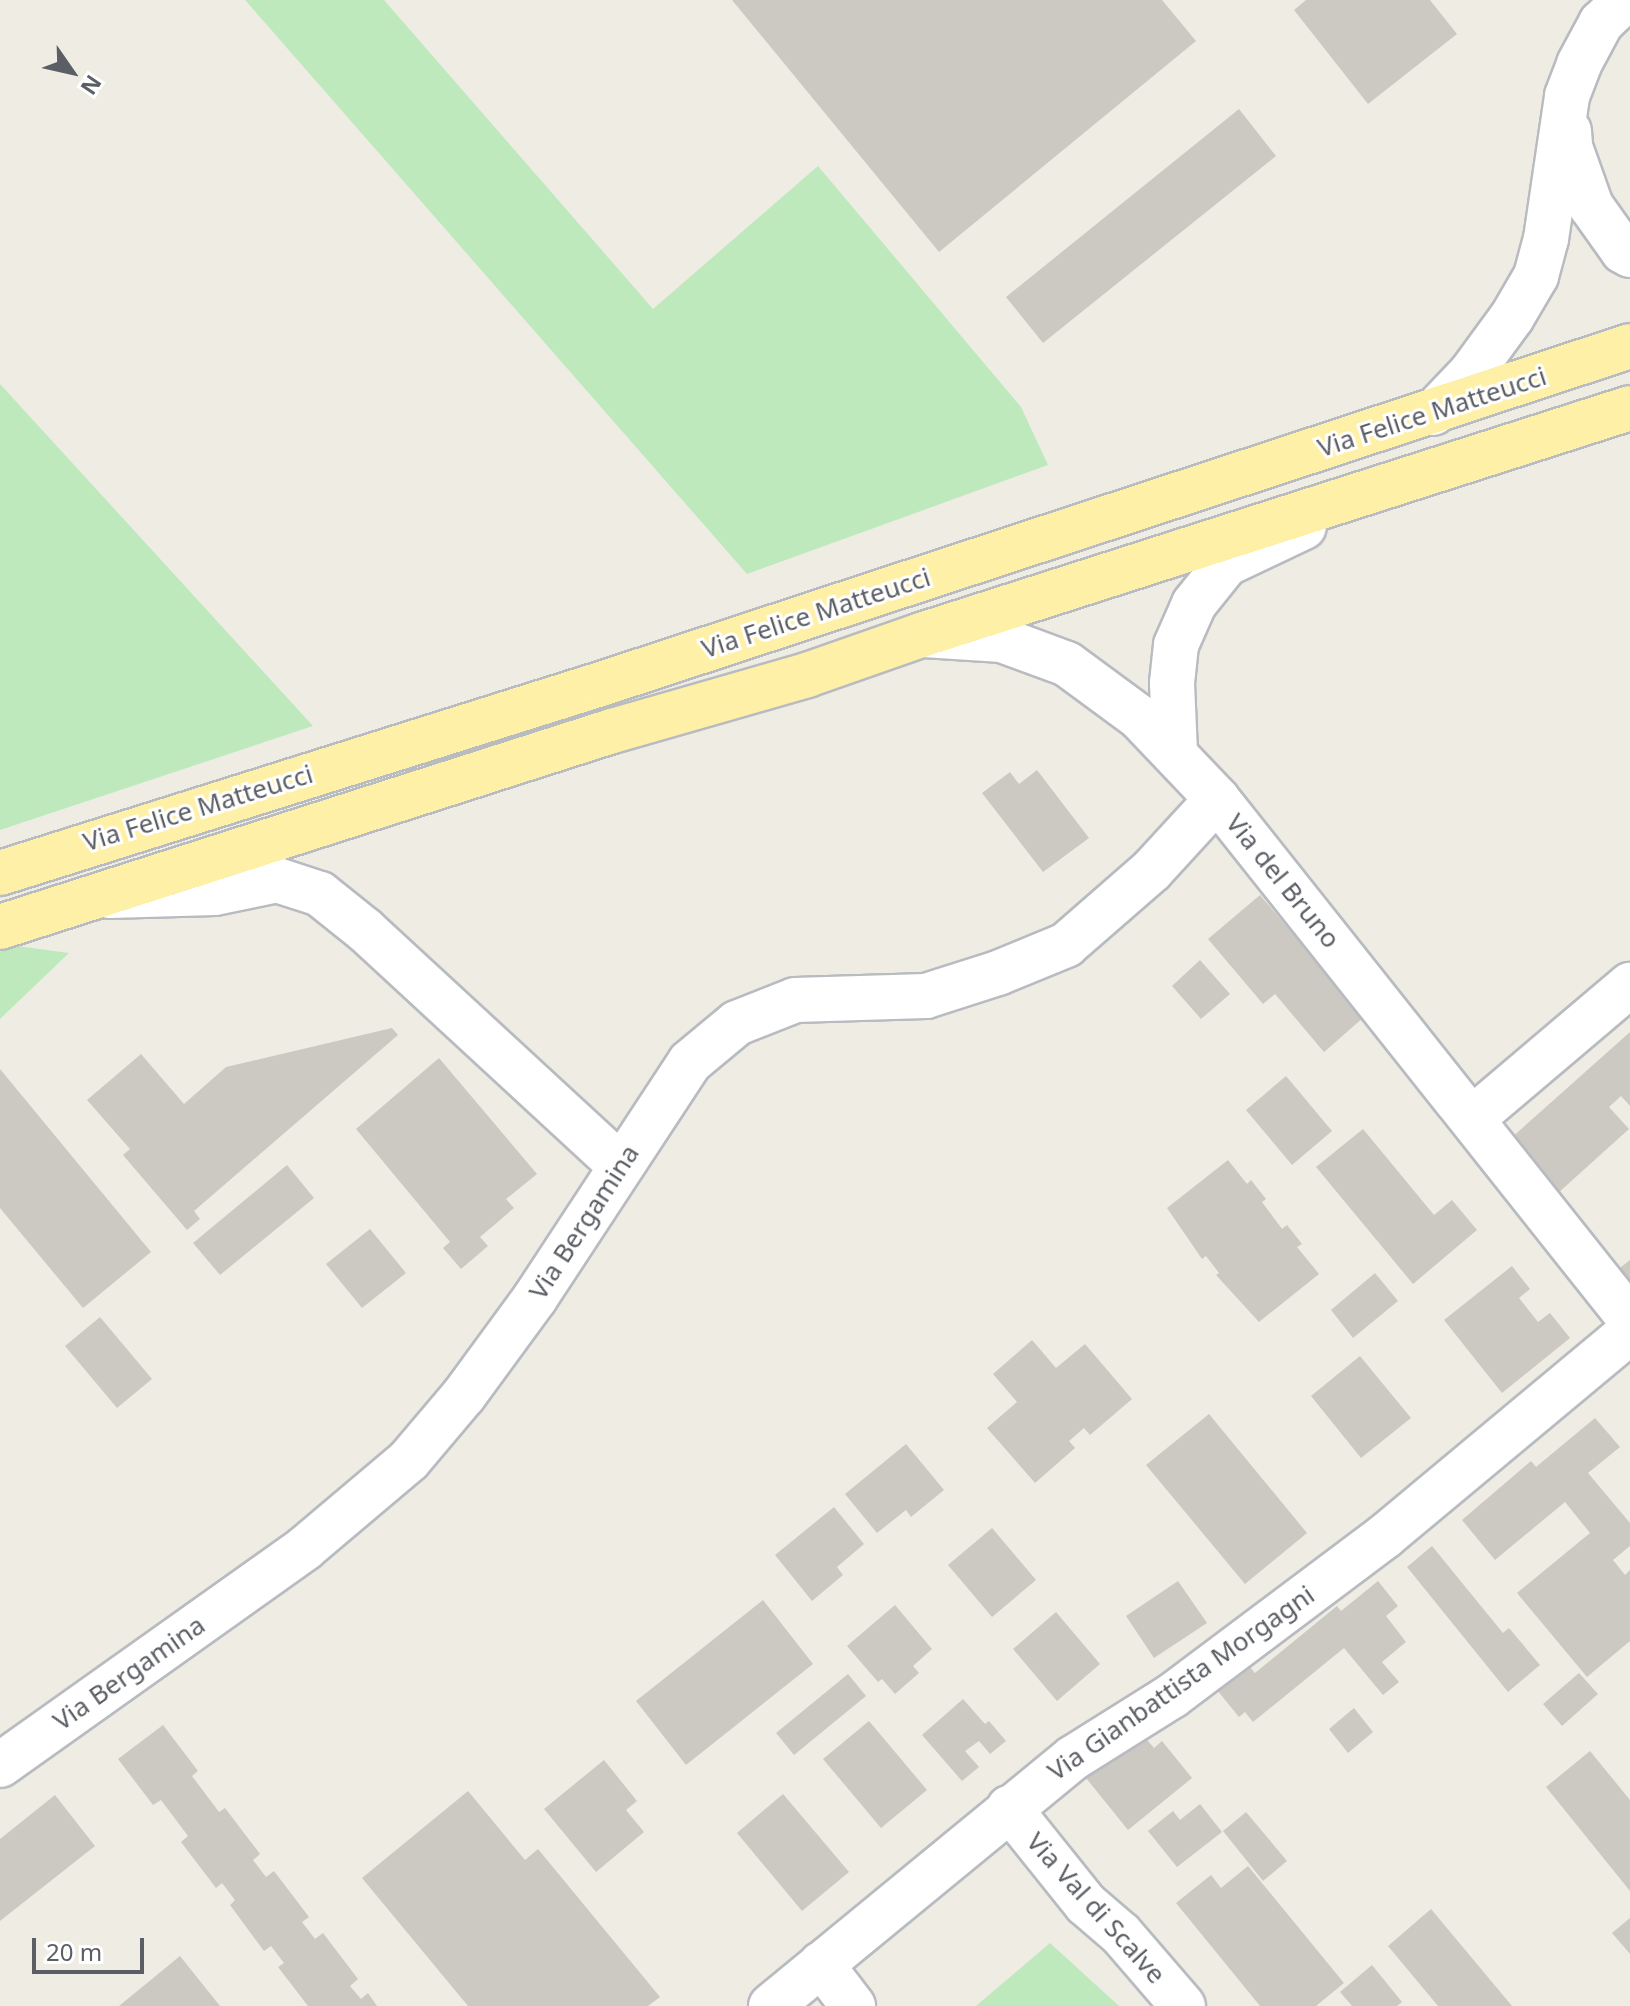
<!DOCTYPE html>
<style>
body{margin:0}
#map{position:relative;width:1630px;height:2006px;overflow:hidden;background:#efece3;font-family:"Noto Sans",sans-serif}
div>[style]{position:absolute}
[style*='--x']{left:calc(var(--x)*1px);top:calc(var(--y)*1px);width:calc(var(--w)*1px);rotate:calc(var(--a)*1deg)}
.green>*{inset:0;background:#bee9bd}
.building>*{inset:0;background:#ccc9c2}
.roads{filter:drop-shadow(2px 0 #b8bbc0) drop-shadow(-2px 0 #b8bbc0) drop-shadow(0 2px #b8bbc0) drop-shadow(0 -2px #b8bbc0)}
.minor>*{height:44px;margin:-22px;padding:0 22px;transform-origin:22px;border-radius:22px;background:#fff}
.major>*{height:44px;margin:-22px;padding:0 22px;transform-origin:22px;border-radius:22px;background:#fff0a8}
span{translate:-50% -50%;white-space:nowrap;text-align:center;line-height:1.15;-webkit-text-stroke:6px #fff;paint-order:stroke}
.street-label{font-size:26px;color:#5b5f65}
.north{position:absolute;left:32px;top:32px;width:80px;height:80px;-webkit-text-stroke:6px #fff;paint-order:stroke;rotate:124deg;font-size:22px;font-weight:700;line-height:32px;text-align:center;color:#5b5f65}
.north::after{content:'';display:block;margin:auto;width:28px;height:36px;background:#5b5f65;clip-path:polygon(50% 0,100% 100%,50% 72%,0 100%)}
.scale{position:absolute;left:32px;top:1938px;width:112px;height:36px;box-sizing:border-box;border:4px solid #5b5f65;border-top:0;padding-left:10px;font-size:24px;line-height:28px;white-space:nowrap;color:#5b5f65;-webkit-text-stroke:6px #fff;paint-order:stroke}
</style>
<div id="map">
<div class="green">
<div style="clip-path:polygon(245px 0,384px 0,653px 309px,818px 166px,1021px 407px,1048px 465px,747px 574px)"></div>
<div style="clip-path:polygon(0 384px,313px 726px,0 830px)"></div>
<div style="clip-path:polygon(17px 946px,69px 953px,0 1019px,0 952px)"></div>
<div style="clip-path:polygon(1050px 1943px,1119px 2006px,976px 2006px)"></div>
</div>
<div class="building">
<div style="clip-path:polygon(732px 0,1162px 0,1196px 41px,939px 252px)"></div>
<div style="clip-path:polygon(1306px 0,1430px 0,1457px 34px,1368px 104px,1294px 10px)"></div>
<div style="clip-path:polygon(1239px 109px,1276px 156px,1043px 343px,1006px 297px)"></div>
<div style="clip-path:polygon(1037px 770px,1089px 838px,1043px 872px,982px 793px,1010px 772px,1019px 784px)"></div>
<div style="clip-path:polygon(1260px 895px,1364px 1017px,1324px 1052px,1275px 994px,1263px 1004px,1208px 939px)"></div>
<div style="clip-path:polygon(1200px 960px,1230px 994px,1201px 1019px,1172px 986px)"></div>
<div style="clip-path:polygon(392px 1028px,398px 1035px,194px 1211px,200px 1219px,187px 1230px,123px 1155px,130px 1149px,87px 1100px,141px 1054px,184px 1104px,226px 1067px)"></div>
<div style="clip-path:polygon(1630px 1032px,1630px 1106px,1621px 1096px,1609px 1107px,1629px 1129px,1557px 1194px,1509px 1140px)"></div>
<div style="clip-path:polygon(439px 1058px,537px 1174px,506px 1199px,514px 1208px,480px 1237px,488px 1246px,461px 1269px,443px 1248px,450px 1242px,356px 1129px)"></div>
<div style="clip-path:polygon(0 1069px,151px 1252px,83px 1308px,0 1208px)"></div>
<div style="clip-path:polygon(1286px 1076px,1332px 1131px,1292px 1165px,1246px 1110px)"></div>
<div style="clip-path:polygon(1363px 1129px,1434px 1215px,1452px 1200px,1477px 1230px,1413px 1284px,1316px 1167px)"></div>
<div style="clip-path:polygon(1228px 1160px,1247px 1184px,1251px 1180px,1266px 1199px,1262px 1202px,1282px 1229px,1287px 1225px,1302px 1244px,1297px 1247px,1319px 1274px,1259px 1322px,1216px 1275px,1219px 1273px,1206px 1256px,1202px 1259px,1167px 1208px)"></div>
<div style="clip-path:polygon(287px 1165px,314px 1198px,220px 1275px,193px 1243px)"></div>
<div style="clip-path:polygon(370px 1229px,406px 1273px,362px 1308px,326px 1264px)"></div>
<div style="clip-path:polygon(1630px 1260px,1630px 1298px,1611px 1275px)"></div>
<div style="clip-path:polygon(1512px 1266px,1530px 1289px,1519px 1298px,1538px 1322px,1550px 1313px,1570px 1338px,1502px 1393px,1444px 1320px)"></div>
<div style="clip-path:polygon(1375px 1273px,1398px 1301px,1353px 1338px,1331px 1310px)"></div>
<div style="clip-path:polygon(100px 1317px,152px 1379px,117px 1408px,65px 1346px)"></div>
<div style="clip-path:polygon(1032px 1340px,1056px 1368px,1085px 1344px,1132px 1399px,1090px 1435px,1084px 1428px,1069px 1441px,1075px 1448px,1035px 1483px,987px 1428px,1017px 1402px,993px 1374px)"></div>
<div style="clip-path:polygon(1360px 1356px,1411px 1418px,1361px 1458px,1311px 1396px)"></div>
<div style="clip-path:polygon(1209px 1414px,1307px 1533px,1245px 1584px,1146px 1465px)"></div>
<div style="clip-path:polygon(1595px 1418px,1620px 1447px,1588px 1473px,1630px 1523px,1630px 1546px,1613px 1560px,1625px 1575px,1630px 1570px,1630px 1641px,1587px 1677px,1517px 1593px,1590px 1533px,1565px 1502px,1495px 1560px,1462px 1520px,1531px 1461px,1536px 1467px)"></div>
<div style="clip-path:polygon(906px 1444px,944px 1490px,911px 1517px,906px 1510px,877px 1533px,845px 1494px)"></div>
<div style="clip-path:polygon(834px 1507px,864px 1544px,837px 1567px,843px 1575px,812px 1601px,775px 1555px)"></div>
<div style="clip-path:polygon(992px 1528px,1036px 1580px,992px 1617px,948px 1565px)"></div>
<div style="clip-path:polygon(1432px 1546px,1503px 1633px,1509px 1628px,1540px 1665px,1508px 1692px,1407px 1567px)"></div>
<div style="clip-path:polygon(1178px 1581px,1207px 1623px,1154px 1658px,1126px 1616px)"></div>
<div style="clip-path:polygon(1378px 1581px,1398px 1606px,1386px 1616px,1406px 1642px,1382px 1662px,1399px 1682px,1383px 1695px,1344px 1648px,1253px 1722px,1245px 1712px,1239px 1717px,1217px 1690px,1248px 1665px,1255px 1673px,1337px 1606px,1341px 1611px)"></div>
<div style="clip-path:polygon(763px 1600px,813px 1664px,686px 1765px,636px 1701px)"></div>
<div style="clip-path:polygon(895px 1605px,932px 1649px,913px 1666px,919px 1673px,895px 1694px,882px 1679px,878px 1682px,847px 1646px)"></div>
<div style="clip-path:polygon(1056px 1612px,1100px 1664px,1057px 1701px,1013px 1649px)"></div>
<div style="clip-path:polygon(1579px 1673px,1598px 1694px,1562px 1726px,1543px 1704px)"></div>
<div style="clip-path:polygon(848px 1674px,866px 1696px,794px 1755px,776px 1733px)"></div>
<div style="clip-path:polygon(963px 1699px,985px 1724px,989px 1721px,1006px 1741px,990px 1754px,979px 1741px,965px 1751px,979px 1767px,962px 1781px,922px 1735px)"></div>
<div style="clip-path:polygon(1354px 1708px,1373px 1732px,1348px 1753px,1329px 1729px)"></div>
<div style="clip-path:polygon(869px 1721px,927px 1790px,881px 1828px,823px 1759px)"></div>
<div style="clip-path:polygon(163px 1725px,198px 1771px,192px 1776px,219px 1812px,225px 1808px,260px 1854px,253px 1860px,266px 1877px,274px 1871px,309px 1917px,302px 1922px,315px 1939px,323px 1933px,358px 1979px,350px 1986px,361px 1999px,368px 1993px,377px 2006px,308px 2006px,278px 1967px,284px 1963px,271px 1946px,264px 1951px,230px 1905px,235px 1900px,222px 1883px,216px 1888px,181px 1842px,188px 1836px,161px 1800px,153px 1805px,118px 1759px)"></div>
<div style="clip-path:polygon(1137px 1728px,1154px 1748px,1162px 1741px,1192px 1778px,1128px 1830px,1082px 1773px)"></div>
<div style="clip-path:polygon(1590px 1751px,1630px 1800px,1630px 1891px,1546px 1787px)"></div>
<div style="clip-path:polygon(604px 1760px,637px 1801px,626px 1810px,644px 1832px,596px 1872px,544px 1809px)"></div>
<div style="clip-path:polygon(468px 1791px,525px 1860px,538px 1849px,660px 1997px,648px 2006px,468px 2006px,362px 1878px)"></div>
<div style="clip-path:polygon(783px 1794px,849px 1872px,802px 1911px,737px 1833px)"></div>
<div style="clip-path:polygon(55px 1795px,95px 1846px,0 1921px,0 1839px)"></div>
<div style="clip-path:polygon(1200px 1804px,1222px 1832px,1177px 1867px,1148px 1831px,1173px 1811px,1180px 1820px)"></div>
<div style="clip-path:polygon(1246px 1812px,1287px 1861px,1263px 1881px,1223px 1831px)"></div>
<div style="clip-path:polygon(1248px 1866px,1344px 1983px,1316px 2006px,1260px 2006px,1176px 1903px,1211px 1875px,1221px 1888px)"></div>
<div style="clip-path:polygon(1431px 1909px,1512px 2006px,1438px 2006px,1388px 1946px)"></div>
<div style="clip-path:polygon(1630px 1918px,1630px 1954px,1612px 1933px)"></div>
<div style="clip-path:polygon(180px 1956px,220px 2006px,119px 2006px)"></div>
<div style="clip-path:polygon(1372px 1965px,1402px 2002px,1397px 2006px,1352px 2006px,1340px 1992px)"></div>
</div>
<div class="roads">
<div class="minor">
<div style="--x:1569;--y:131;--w:16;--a:86"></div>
<div style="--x:1570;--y:147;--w:63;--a:70.4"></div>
<div style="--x:1591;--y:206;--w:55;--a:54.6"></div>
<div style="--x:1623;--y:251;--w:8;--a:30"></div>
<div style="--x:1433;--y:413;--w:55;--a:-46.5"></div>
<div style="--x:1471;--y:373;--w:69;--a:-53.8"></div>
<div style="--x:1512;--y:317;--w:48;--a:-59.7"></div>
<div style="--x:1536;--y:276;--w:38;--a:-75"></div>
<div style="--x:1546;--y:239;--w:145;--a:-81.6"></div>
<div style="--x:1567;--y:96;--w:34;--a:-69"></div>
<div style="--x:1579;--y:64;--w:47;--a:-61.8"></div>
<div style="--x:1601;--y:23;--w:33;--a:-44"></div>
<div style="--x:924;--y:635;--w:78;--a:3.7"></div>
<div style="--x:1002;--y:640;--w:69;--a:20.3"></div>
<div style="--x:1067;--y:664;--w:89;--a:36.4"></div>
<div style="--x:1139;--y:717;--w:113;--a:46.4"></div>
<div style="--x:1217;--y:799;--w:664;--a:51.54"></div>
<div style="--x:1175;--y:752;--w:69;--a:-92.5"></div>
<div style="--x:1172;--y:683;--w:38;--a:-84"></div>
<div style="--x:1176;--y:645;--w:45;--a:-66.3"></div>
<div style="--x:1194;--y:604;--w:51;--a:-51.3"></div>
<div style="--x:1226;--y:564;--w:86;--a:-25.4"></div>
<div style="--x:109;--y:896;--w:106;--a:-1.6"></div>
<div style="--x:215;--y:893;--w:63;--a:-11.8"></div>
<div style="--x:277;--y:880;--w:45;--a:18"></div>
<div style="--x:320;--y:894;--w:58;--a:38.7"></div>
<div style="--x:365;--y:930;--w:347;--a:42.7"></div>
<div style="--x:1473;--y:1118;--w:206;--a:-40.3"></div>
<div style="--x:0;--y:1765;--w:374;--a:-35.4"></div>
<div style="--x:305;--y:1548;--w:136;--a:-40.2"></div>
<div style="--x:409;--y:1460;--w:85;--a:-49.8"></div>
<div style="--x:464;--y:1395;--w:120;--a:-53.8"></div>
<div style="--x:535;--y:1298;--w:282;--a:-56.7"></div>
<div style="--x:690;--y:1062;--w:61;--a:-39.7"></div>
<div style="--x:737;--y:1023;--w:62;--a:-21.6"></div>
<div style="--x:795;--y:1000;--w:131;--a:-1.7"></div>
<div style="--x:926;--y:996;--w:76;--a:-17.7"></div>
<div style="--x:998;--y:973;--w:74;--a:-22.4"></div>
<div style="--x:1066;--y:945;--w:114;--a:-41.1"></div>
<div style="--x:1152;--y:870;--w:96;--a:-47.5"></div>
<div style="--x:1009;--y:1808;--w:123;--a:51.3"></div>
<div style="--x:1086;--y:1904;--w:46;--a:40.6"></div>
<div style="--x:1121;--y:1934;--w:95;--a:49.3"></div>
<div style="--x:821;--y:1964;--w:53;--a:52.7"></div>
<div style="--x:771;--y:2006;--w:391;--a:-39.4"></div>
<div style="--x:1073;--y:1758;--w:117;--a:-32.1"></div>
<div style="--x:1172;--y:1696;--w:266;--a:-36.9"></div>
<div style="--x:1385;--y:1536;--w:319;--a:-39.8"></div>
</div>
<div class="major">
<div style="--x:0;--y:873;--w:630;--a:-17.46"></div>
<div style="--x:601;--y:684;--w:1083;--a:-18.18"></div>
<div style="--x:0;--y:927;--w:643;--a:-17.76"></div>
<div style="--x:612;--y:731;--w:203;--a:-16"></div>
<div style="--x:807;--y:675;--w:121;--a:-19.3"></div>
<div style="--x:921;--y:635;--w:744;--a:-17.75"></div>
</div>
</div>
<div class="street-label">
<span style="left:1432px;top:412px;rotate:-18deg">Via Felice Matteucci</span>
<span style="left:816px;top:613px;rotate:-18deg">Via Felice Matteucci</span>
<span style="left:198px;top:808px;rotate:-17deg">Via Felice Matteucci</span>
<span style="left:1283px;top:881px;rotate:51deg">Via del Bruno</span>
<span style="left:584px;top:1222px;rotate:-57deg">Via Bergamina</span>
<span style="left:129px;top:1673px;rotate:-35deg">Via Bergamina</span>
<span style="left:1181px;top:1683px;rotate:-35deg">Via Gianbattista Morgagni</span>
<span style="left:1096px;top:1908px;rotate:48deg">Via Val di Scalve</span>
</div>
<div class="north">N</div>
<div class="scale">20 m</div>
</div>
